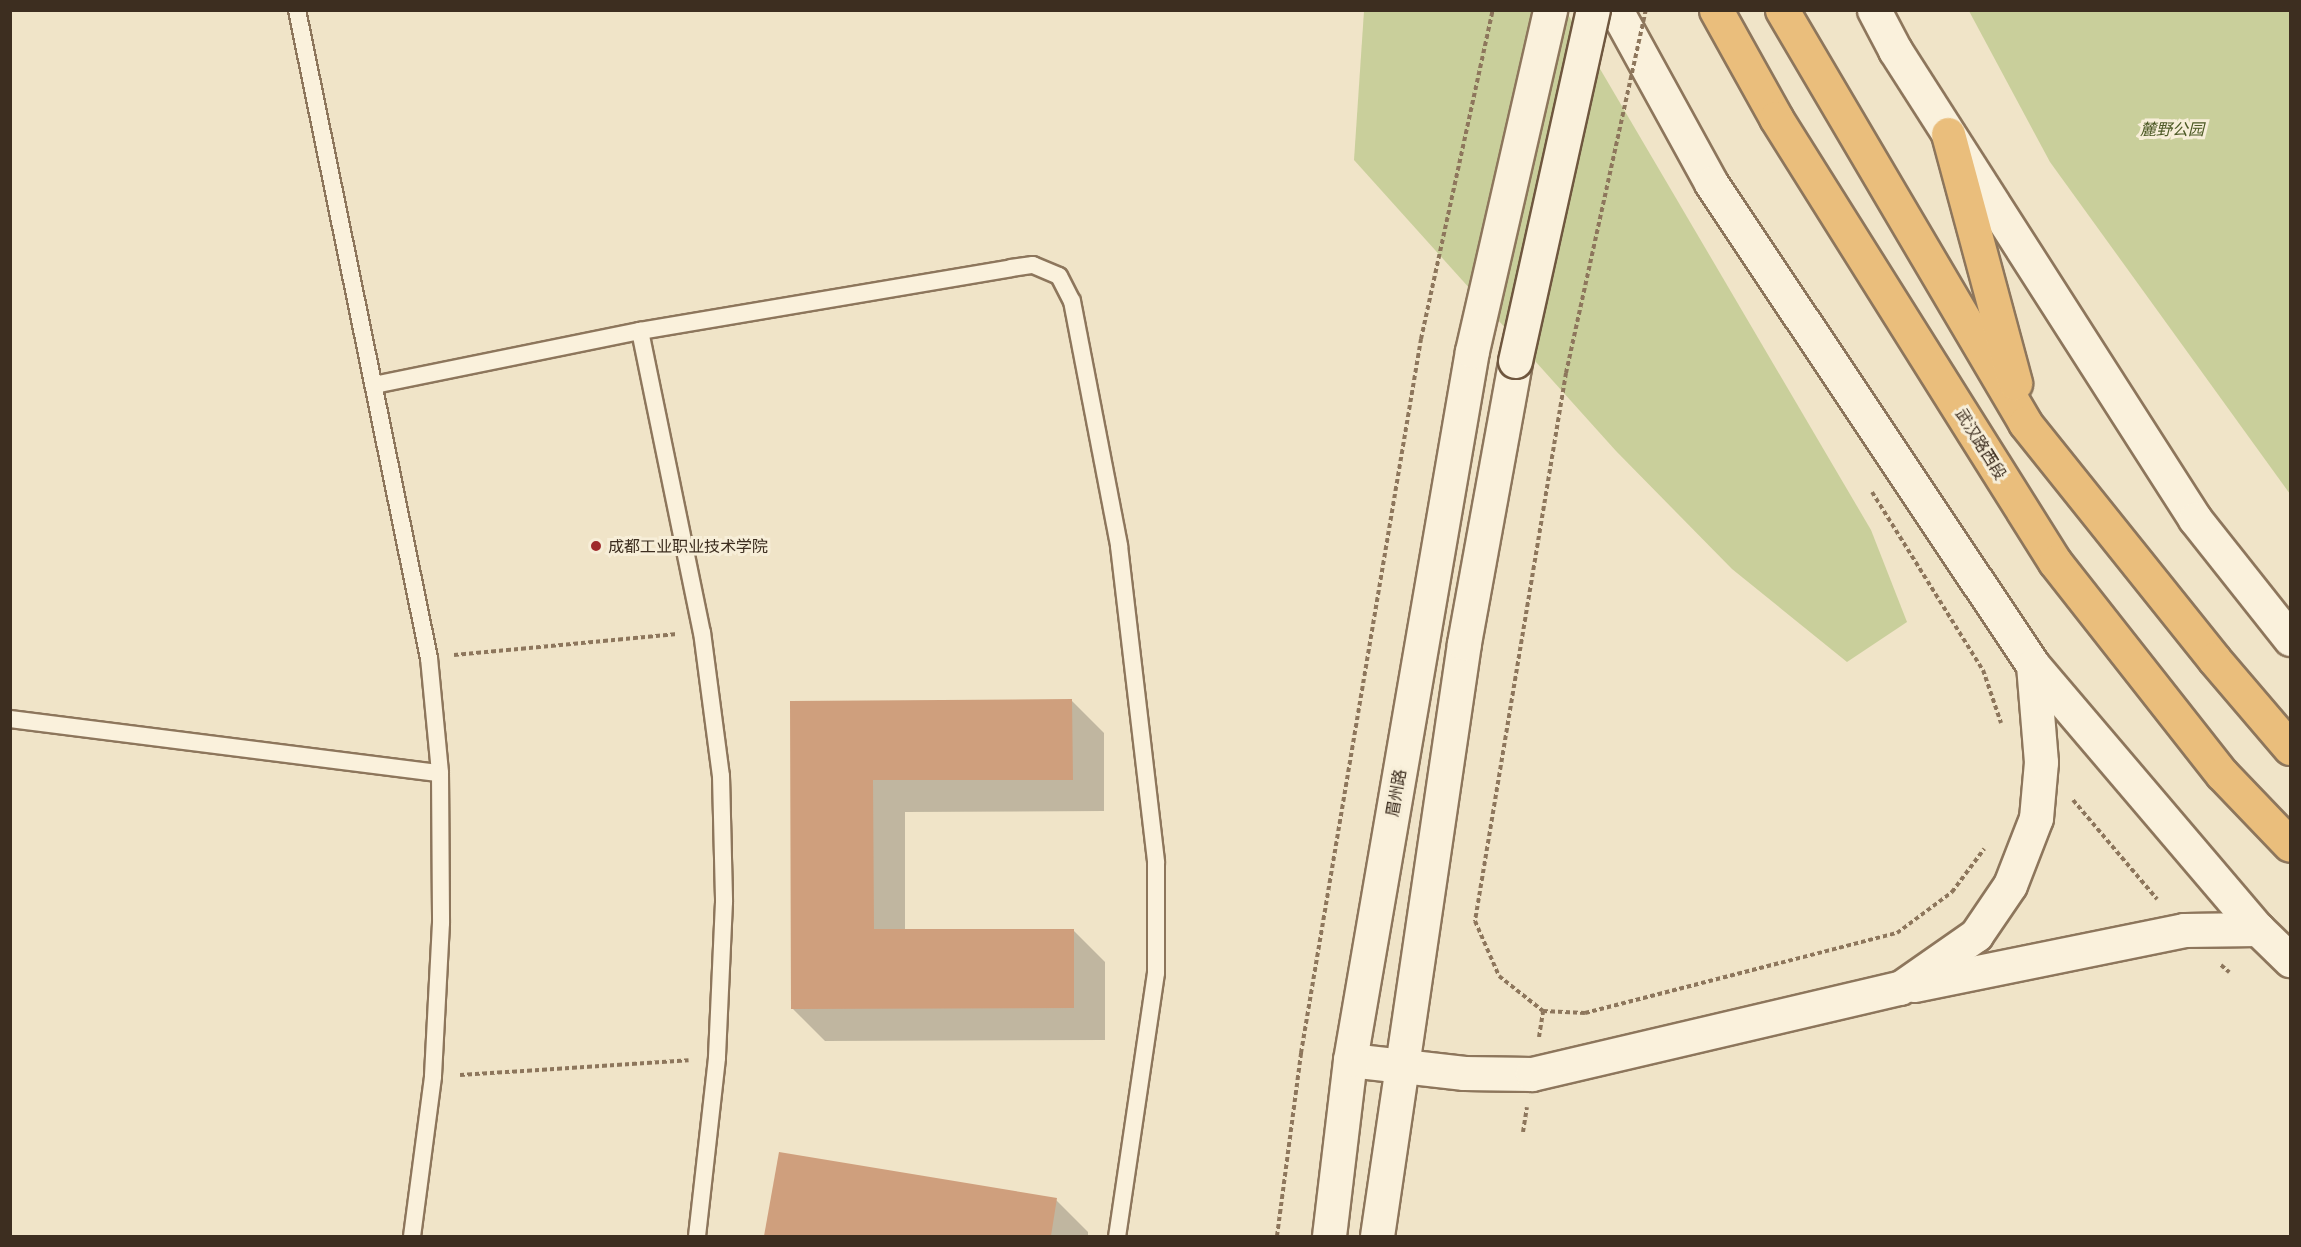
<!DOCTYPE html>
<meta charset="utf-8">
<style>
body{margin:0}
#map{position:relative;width:2301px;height:1247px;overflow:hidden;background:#f0e4c8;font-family:"Source Serif 4","Noto Sans SC",serif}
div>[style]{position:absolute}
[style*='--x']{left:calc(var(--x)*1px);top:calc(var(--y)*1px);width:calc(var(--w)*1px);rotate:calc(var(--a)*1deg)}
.green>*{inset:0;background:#c9cf9b}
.shadow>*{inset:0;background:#0003}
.building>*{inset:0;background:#cf9f7d}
.path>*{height:4px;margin-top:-2px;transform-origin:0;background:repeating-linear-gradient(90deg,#8d765c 0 4.5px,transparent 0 7.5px)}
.roads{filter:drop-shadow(2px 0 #8d765c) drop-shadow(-2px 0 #8d765c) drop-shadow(0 2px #8d765c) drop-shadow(0 -2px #8d765c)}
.service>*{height:16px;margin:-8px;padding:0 8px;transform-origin:8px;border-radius:8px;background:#faf1dc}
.secondary>*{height:33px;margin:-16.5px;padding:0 16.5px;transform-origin:16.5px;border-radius:16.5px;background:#faf1dc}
.trunk>*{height:33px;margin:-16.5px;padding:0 16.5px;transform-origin:16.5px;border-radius:16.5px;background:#eabe7c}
.path-bridge>*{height:4px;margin-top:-2px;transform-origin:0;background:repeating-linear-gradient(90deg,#8d765c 0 4.5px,transparent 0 7.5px)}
.bridges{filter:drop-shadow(2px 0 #6f573f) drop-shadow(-2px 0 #6f573f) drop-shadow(0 2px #6f573f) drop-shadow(0 -2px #6f573f)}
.secondary-bridge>*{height:33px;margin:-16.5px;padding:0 16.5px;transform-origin:16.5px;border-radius:16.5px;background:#faf1dc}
.dots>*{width:16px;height:16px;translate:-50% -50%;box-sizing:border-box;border:3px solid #f7eed8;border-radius:50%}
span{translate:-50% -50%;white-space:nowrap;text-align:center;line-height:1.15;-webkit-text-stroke:6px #f7eed8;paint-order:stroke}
.park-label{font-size:16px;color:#4d5a26;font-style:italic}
.street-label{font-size:16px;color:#3d2e20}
.poi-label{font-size:16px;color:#3d2e20}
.left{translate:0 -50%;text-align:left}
.frame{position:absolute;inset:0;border:12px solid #3d2e20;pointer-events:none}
</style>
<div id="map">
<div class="green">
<div style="clip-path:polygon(1364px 11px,1566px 11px,1871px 530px,1907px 622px,1847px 662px,1732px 569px,1616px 451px,1354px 160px)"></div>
<div style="clip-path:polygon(1969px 11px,2290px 11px,2290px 494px,2050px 162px)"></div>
</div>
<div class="shadow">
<div style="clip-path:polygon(1072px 701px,1104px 733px,1104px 811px,905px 812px,905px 931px,1073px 930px,1105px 962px,1105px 1040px,825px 1041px,793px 1009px,792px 703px)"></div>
<div style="clip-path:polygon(780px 1153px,1056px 1200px,1088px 1232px,1088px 1236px,766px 1236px)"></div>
</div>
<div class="building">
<div style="clip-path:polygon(1072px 699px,1073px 780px,873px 780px,874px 929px,1074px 929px,1074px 1008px,791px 1009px,790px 701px)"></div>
<div style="clip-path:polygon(779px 1152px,1057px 1198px,1051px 1236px,764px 1236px)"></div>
</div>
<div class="path">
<div style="--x:1566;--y:373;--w:556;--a:99.43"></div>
<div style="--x:1475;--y:921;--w:60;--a:66.4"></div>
<div style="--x:1499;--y:976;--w:56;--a:38.5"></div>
<div style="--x:1543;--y:1011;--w:42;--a:2.7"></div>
<div style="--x:1585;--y:1013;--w:322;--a:-14.4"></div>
<div style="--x:1897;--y:933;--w:69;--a:-36.7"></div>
<div style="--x:1952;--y:892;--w:54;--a:-53.3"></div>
<div style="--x:1872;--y:492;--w:210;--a:58.1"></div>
<div style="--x:1983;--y:670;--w:56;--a:71.2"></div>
<div style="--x:454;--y:655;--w:224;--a:-5.4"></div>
<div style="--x:2073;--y:800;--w:130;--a:49.7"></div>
<div style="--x:2221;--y:965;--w:11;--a:41"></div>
<div style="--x:1539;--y:1037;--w:26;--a:-81"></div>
<div style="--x:460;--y:1075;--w:229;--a:-3.7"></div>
<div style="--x:1523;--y:1132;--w:25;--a:-81"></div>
<div style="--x:1277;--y:1236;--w:185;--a:-82.5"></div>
<div style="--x:1301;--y:1053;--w:724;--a:-80.46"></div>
<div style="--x:1421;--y:339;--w:337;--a:-77.7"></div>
</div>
<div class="roads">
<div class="service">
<div style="--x:297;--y:10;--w:661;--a:78.49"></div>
<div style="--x:429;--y:658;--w:116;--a:84.5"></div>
<div style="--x:440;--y:773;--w:150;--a:89.6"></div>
<div style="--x:441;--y:923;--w:154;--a:93"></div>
<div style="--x:433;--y:1077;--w:160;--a:97.5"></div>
<div style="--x:640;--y:331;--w:307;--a:78.4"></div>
<div style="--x:702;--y:632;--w:145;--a:82.5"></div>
<div style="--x:721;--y:776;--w:126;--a:88.6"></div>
<div style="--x:724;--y:902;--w:156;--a:92.6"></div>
<div style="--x:717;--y:1058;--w:179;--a:96.4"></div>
<div style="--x:374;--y:385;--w:271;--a:-11.5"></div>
<div style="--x:640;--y:331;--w:376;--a:-9.6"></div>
<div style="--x:1011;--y:268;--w:22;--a:-8"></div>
<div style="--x:1033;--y:265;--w:28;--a:23"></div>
<div style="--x:1059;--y:276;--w:28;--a:63"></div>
<div style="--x:1072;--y:301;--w:249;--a:79.1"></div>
<div style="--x:1119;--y:546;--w:319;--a:83.3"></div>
<div style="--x:1156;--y:863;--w:110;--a:90"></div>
<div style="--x:1156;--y:973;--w:266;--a:98.4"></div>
<div style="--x:10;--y:719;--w:433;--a:7.2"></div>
</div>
<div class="secondary">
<div style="--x:1616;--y:10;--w:197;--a:61.2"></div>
<div style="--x:1711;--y:183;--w:580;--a:56.26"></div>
<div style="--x:2033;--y:665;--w:347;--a:49.6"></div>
<div style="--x:2258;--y:929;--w:45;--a:44.1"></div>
<div style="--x:1874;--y:10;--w:45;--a:62.3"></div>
<div style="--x:1895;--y:50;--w:557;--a:57.39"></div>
<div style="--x:2195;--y:519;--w:153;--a:51.6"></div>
<div style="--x:1914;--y:985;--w:276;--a:-11.5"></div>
<div style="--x:2184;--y:930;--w:74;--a:-0.8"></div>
<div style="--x:1350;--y:1060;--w:115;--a:6.5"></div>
<div style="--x:1464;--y:1073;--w:68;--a:0.8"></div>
<div style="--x:1532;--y:1074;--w:378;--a:-13.2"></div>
<div style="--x:1900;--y:988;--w:93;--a:-34.9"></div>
<div style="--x:1976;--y:935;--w:60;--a:-55.8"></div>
<div style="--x:2010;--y:885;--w:72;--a:-68.8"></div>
<div style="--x:2036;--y:818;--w:56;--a:-84.9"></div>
<div style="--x:2041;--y:762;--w:97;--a:-94.7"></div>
<div style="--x:1329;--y:1236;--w:177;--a:-83.2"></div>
<div style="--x:1350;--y:1060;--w:719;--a:-80.24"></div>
<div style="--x:1472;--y:351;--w:350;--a:-77.1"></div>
<div style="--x:1377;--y:1236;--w:599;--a:-81.65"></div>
<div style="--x:1464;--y:643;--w:287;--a:-79.7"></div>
</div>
<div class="trunk">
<div style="--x:1716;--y:10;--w:124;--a:60.9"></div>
<div style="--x:1776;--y:118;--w:524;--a:57.86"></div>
<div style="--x:2055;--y:562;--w:270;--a:51.8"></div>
<div style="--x:2222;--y:774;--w:98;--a:46.2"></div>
<div style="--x:1782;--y:10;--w:479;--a:59.5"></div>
<div style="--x:2025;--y:423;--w:302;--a:51.3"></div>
<div style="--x:2214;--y:659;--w:117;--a:49.5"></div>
<div style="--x:1948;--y:134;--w:258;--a:74.9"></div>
</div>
</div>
<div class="path-bridge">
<div style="--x:1566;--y:373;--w:372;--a:-77.6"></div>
</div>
<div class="bridges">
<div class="secondary-bridge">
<div style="--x:1515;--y:361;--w:360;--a:-77.5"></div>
</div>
</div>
<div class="dots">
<div style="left:596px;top:546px;background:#9e2a2b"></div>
</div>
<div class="park-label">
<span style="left:2172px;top:129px">麓野公园</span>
</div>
<div class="street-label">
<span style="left:1981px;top:444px;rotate:58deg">武汉路西段</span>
<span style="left:1396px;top:793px;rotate:-80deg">眉州路</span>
</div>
<div class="poi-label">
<span class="left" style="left:608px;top:546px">成都工业职业技术学院</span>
</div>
<div class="frame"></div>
</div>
